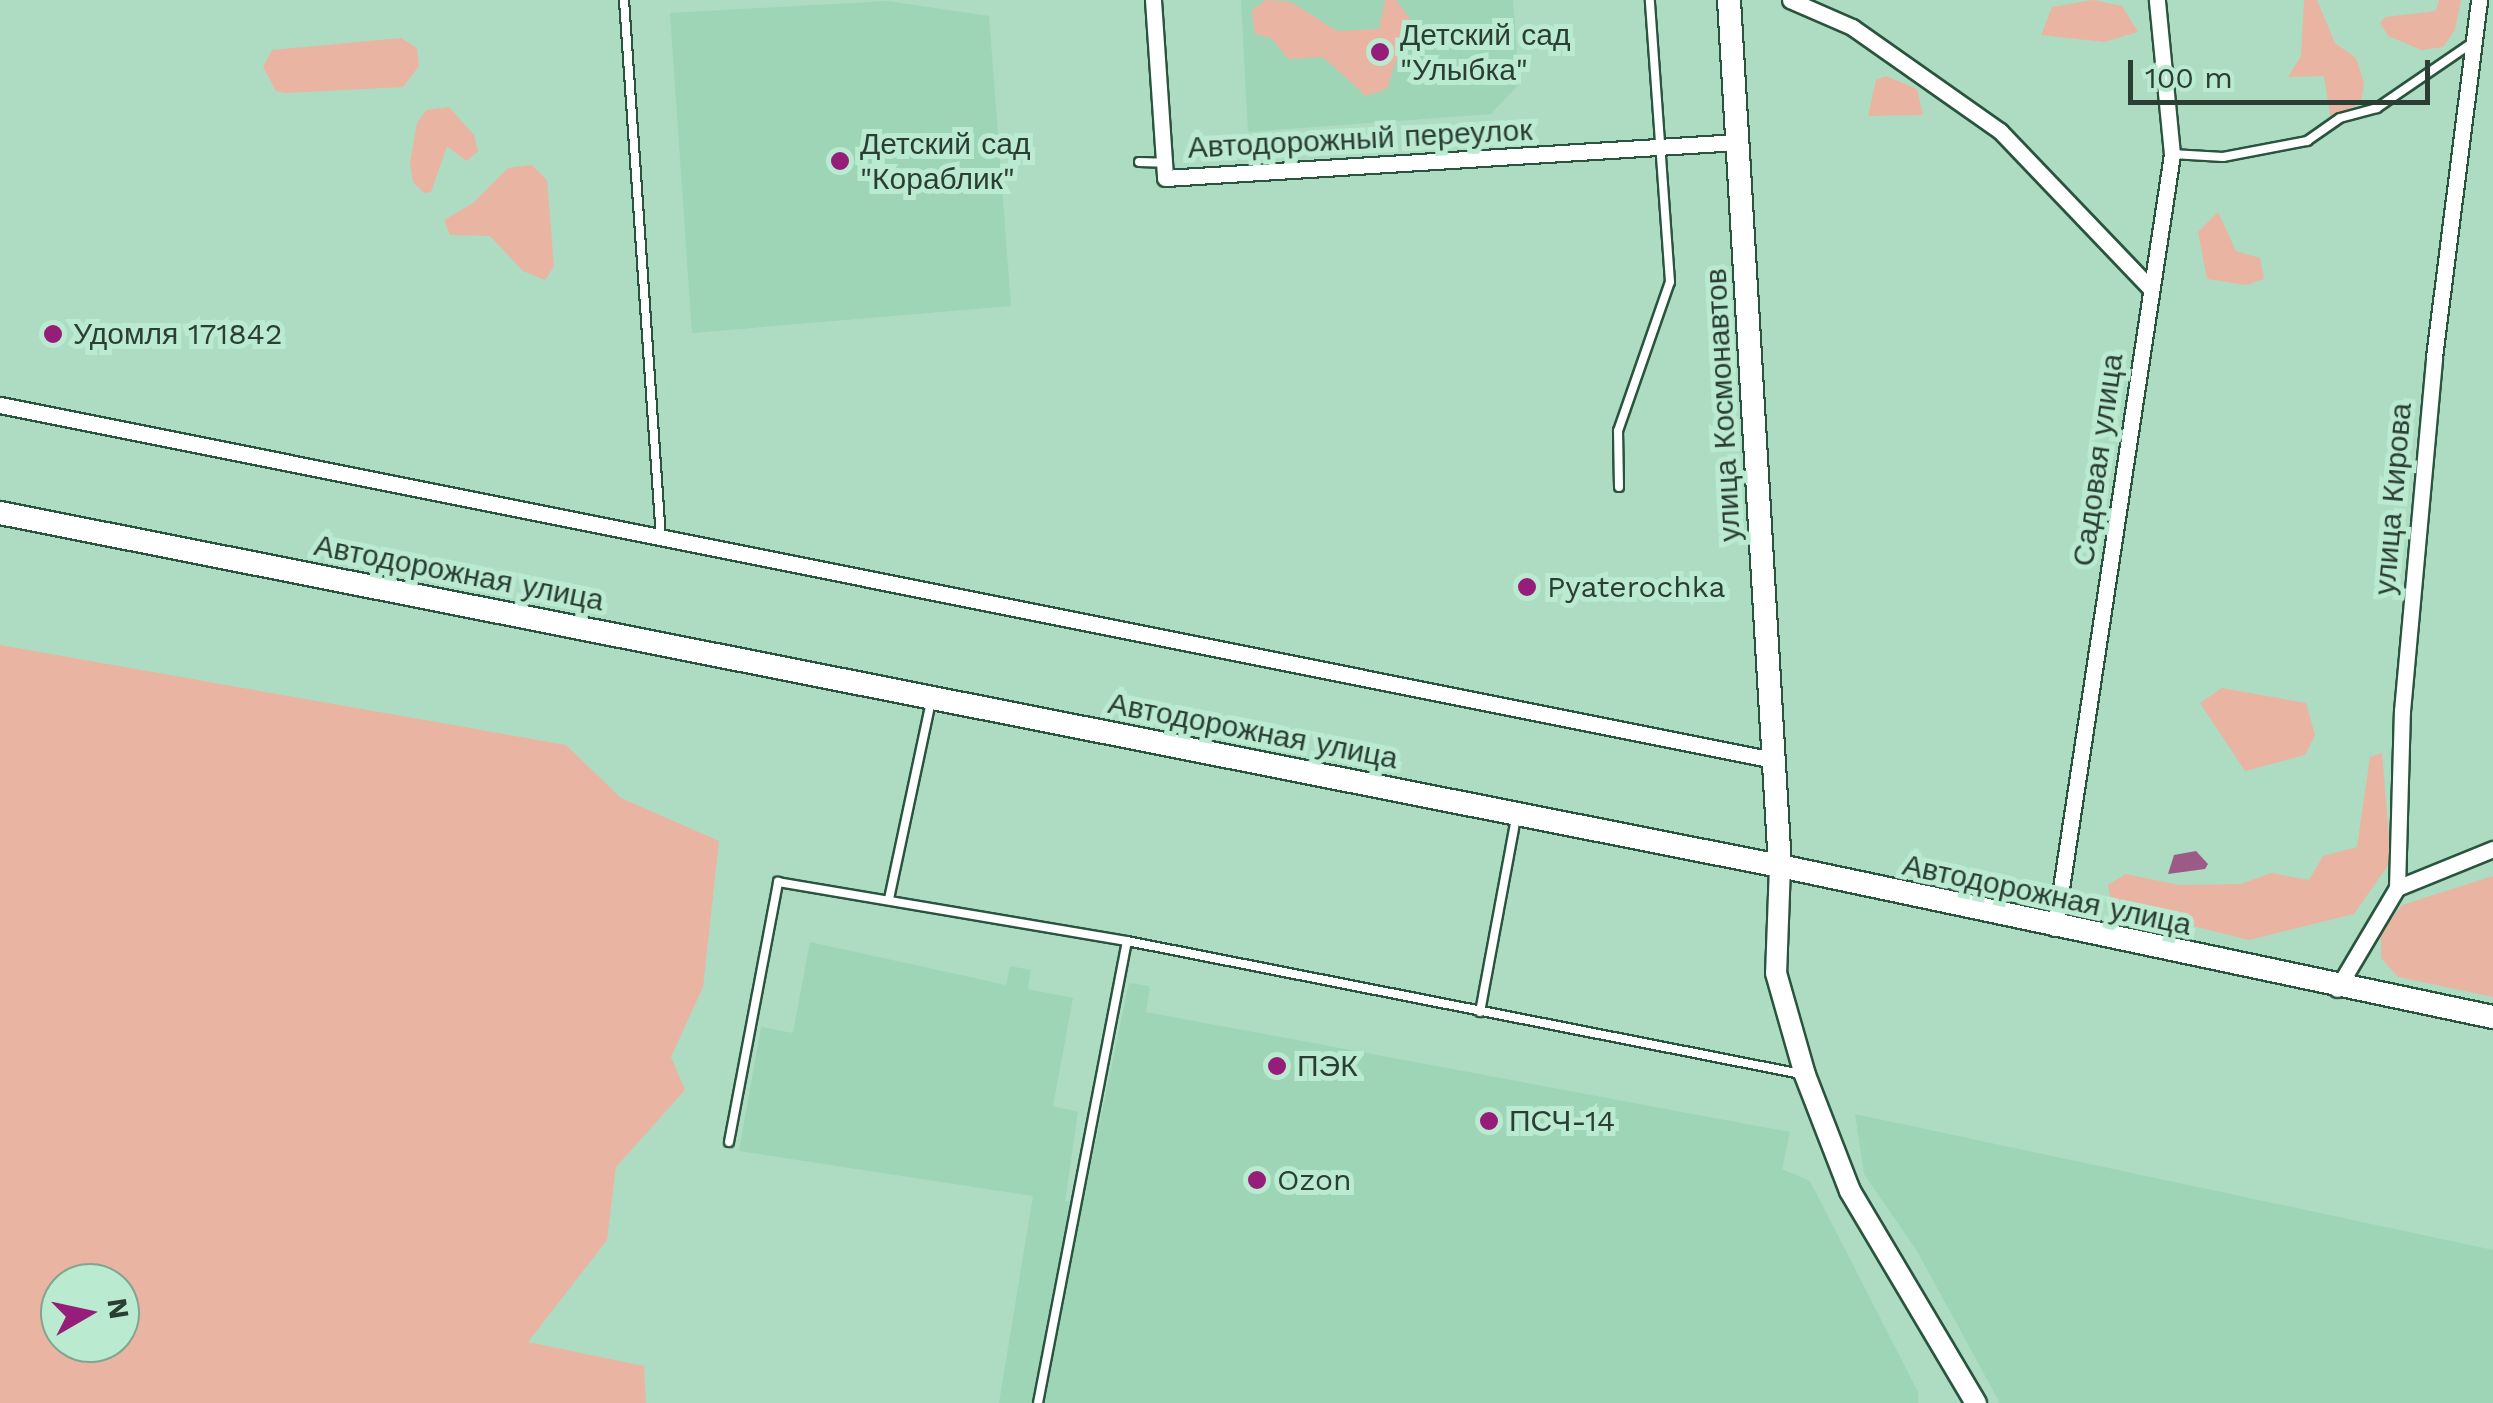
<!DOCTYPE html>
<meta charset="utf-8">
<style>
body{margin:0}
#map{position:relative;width:2493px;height:1403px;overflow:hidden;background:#addcc2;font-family:"Work Sans",sans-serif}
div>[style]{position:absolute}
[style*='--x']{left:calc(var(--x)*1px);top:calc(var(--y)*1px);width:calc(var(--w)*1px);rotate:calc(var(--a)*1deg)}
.built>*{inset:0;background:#9dd5b6}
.green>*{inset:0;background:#eab4a2}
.water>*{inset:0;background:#9c5b87}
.roads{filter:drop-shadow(2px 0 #29543e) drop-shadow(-2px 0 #29543e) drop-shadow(0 2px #29543e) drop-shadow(0 -2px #29543e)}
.service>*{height:8px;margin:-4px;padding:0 4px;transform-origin:4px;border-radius:4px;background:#fff}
.minor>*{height:15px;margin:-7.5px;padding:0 7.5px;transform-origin:7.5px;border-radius:7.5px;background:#fff}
.tertiary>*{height:20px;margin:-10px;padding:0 10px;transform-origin:10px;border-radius:10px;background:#fff}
.secondary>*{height:22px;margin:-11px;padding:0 11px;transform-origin:11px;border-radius:11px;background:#fff}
.dots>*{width:28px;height:28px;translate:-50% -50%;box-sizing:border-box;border:5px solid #baeacf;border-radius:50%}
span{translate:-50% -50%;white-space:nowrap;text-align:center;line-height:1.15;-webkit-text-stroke:10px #baeacf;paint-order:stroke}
.poi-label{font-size:30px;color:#2b3e34}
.left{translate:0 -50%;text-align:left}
.street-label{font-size:30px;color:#2b3e34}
.north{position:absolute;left:40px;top:1263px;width:100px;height:100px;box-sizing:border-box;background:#baeacf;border:2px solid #81a591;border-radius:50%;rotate:81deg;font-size:28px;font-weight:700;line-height:40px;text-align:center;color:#2b3e34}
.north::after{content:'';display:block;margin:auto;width:35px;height:45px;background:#961d79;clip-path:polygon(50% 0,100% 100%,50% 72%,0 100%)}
.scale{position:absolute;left:2128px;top:60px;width:302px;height:45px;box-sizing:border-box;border:5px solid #2b3e34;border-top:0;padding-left:12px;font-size:30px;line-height:35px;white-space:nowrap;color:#2b3e34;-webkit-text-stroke:8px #baeacf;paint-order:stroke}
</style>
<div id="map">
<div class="built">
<div style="clip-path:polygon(1241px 0,1513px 0,1519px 84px,1491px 114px,1248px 132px)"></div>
<div style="clip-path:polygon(887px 1px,989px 16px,1011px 306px,692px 333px,670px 13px)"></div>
<div style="clip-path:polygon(810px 942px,1006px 985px,1010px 966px,1031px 970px,1028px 989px,1073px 998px,1053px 1106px,1078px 1112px,1065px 1201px,1083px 1203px,1129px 983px,1150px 986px,1146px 1012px,1790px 1132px,1782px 1169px,1810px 1181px,1918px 1392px,1918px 1403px,999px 1403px,1033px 1196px,739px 1151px,761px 1027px,793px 1033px)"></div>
<div style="clip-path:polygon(1855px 1114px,2493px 1250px,2493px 1403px,2000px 1403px,1917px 1251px,1864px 1174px)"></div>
</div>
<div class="green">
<div style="clip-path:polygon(1266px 0,1291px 2px,1337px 31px,1379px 29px,1385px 0,1396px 0,1423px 36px,1396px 60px,1387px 89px,1366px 96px,1323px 57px,1288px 59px,1272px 39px,1254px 33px,1252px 10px)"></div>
<div style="clip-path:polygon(2093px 0,2122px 6px,2138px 32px,2104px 42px,2041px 35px,2052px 7px)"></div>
<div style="clip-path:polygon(2304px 0,2317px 0,2335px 43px,2356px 58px,2364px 83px,2361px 102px,2331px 121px,2324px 76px,2288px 77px,2301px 56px)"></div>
<div style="clip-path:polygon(2439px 0,2461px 0,2455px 30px,2443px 47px,2422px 50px,2388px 36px,2380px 23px,2385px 17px,2436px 11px)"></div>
<div style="clip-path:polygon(401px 38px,417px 48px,419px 66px,403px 87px,285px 93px,276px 91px,263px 67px,272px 50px)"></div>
<div style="clip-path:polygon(1886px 76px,1917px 89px,1923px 115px,1868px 116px,1876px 80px)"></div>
<div style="clip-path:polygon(449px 107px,474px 135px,478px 152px,466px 161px,447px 146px,431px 192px,424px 193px,413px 182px,410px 163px,417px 123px,426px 110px)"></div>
<div style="clip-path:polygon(532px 165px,547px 180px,554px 266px,545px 280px,523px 271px,490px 236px,450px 235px,444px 220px,473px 203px,508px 168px)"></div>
<div style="clip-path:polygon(2218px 212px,2236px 251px,2260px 258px,2264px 279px,2246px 285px,2207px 279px,2198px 232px)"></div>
<div style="clip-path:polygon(evenodd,0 645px,566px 745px,621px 798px,719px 841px,703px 987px,671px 1057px,685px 1090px,616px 1167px,607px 1240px,528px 1342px,644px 1366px,646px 1403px,0 1403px,0 645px,60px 1283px,120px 1283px,120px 1343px,60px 1343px,60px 1283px)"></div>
<div style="clip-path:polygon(2222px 688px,2306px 703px,2315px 735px,2305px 755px,2245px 771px,2200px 703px)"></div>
<div style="clip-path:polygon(2382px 753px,2391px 861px,2354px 914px,2249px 940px,2112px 906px,2108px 885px,2126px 874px,2179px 885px,2241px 884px,2271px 873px,2309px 880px,2323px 856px,2357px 847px,2370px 757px)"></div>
<div style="clip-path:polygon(2493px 876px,2493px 997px,2398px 977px,2381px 958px,2381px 932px,2402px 905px)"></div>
</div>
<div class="water">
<div style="clip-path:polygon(2196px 851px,2208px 864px,2205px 869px,2168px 874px,2174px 855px)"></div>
</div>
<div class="roads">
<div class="service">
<div style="--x:624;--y:0;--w:539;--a:86.07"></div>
<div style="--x:2172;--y:154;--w:51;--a:3.4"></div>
<div style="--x:2223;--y:157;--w:86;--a:-10.8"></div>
<div style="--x:2307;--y:141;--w:40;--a:-34.9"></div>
<div style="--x:2340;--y:118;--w:38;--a:-15"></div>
<div style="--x:2377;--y:108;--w:115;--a:-34.4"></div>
<div style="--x:1139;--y:162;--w:25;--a:2"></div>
<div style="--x:1619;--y:487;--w:56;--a:-91"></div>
<div style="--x:1618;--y:431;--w:158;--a:-70.8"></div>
<div style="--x:1670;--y:282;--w:283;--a:-94.1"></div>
<div style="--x:889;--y:899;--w:202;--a:-78"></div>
<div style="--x:1480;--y:1012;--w:197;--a:-79.5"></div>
<div style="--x:729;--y:1142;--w:265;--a:-79.3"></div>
<div style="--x:778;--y:882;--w:354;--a:9.6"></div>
<div style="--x:1127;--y:941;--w:687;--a:11.16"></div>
<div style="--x:1038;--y:1403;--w:470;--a:-79.1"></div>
</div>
<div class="minor">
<div style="--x:1153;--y:0;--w:178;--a:86.1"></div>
<div style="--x:1165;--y:178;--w:573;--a:-3.6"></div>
<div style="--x:1790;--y:0;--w:68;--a:23.5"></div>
<div style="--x:1852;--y:27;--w:181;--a:35.1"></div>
<div style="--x:2000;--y:131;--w:217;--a:46.3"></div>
<div style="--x:0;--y:405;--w:1808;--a:11.32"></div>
<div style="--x:2397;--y:888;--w:104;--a:-22.1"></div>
<div style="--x:2055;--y:928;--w:783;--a:-81.4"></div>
<div style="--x:2172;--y:154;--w:155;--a:-95.6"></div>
<div style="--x:2337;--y:989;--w:117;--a:-59.3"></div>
<div style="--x:2397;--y:888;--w:177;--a:-88.4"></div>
<div style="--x:2402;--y:711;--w:355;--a:-84.8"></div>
<div style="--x:2434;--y:357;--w:360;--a:-82.8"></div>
</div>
<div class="tertiary">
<div style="--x:1780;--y:866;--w:107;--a:92.1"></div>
<div style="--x:1776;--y:973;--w:106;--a:74.1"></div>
<div style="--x:1805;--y:1075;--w:124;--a:68.8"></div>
<div style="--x:1850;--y:1191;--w:247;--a:59.3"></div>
</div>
<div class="secondary">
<div style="--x:1729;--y:0;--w:868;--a:86.63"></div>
<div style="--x:0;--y:513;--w:1815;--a:11.22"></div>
<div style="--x:1780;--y:866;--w:729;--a:11.96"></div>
</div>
</div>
<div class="dots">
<div style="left:1380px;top:52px;background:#961d79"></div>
<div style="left:840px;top:161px;background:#961d79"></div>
<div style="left:53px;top:334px;background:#961d79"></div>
<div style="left:1527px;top:587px;background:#961d79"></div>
<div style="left:1277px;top:1066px;background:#961d79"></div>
<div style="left:1489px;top:1121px;background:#961d79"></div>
<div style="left:1257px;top:1180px;background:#961d79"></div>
</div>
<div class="poi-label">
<span class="left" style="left:1400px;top:52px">Детский сад<br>"Улыбка"</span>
<span class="left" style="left:860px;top:161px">Детский сад<br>"Кораблик"</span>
<span class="left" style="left:73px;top:334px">Удомля 171842</span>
<span class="left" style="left:1547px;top:587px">Pyaterochka</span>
<span class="left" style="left:1297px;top:1066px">ПЭК</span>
<span class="left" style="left:1509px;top:1121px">ПСЧ-14</span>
<span class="left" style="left:1277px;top:1180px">Ozon</span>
</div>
<div class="street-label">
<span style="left:1360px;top:139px;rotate:-3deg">Автодорожный переулок</span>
<span style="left:1723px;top:405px;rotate:-93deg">улица Космонавтов</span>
<span style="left:2098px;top:460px;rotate:-82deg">Садовая улица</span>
<span style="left:2393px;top:499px;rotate:-85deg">улица Кирова</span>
<span style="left:459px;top:573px;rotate:11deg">Автодорожная улица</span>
<span style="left:1253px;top:731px;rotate:11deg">Автодорожная улица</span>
<span style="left:2047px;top:895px;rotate:12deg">Автодорожная улица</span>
</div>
<div class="north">N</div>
<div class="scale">100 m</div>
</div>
